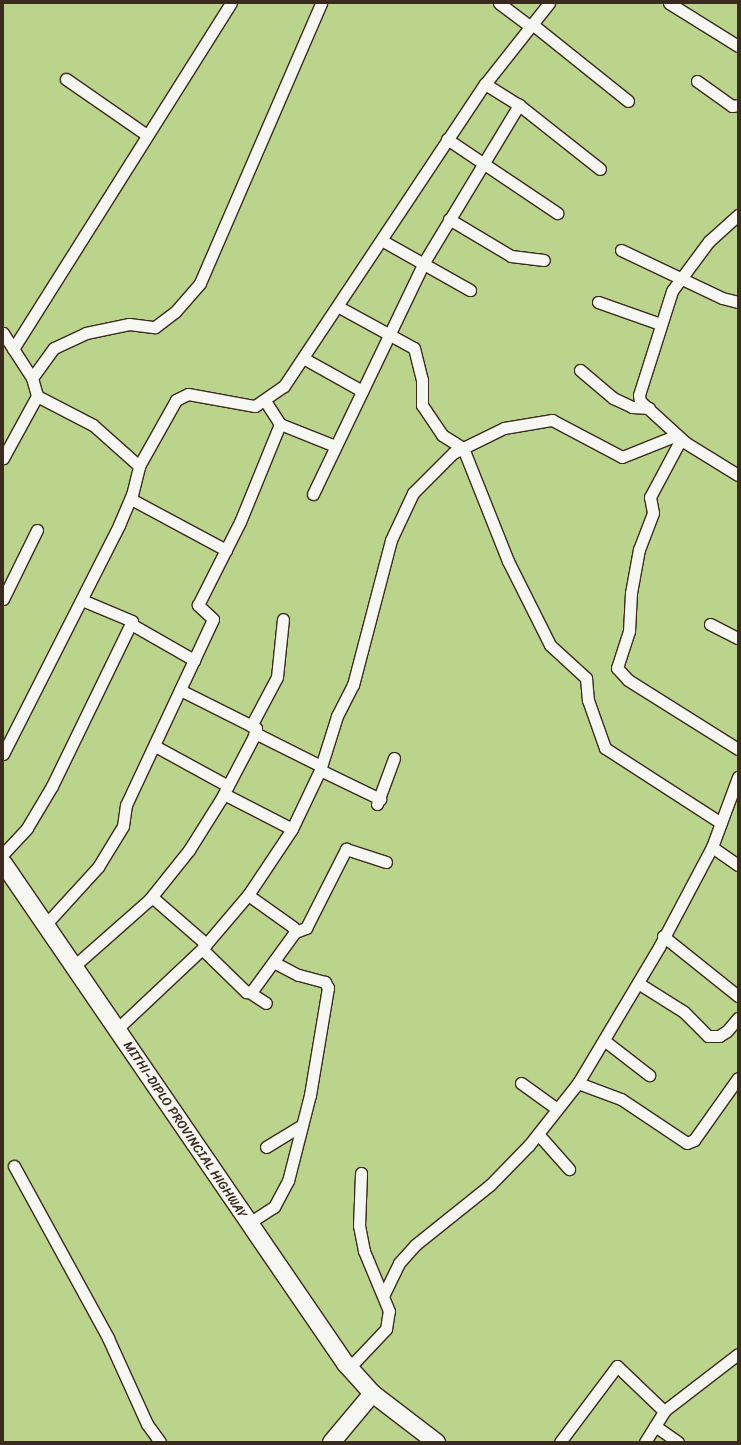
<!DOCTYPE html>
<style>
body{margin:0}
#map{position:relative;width:741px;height:1445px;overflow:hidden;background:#efe6dd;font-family:Sriracha,sans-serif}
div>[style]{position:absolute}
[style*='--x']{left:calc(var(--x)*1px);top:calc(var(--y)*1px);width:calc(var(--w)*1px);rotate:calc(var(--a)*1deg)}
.green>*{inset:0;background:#bad48c}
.roads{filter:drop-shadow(1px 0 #3b2a1e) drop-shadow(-1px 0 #3b2a1e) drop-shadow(0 1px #3b2a1e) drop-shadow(0 -1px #3b2a1e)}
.minor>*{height:11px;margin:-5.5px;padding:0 5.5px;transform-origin:5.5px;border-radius:5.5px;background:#f6f6f2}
.primary>*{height:17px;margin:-8.5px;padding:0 8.5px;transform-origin:8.5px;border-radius:8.5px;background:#f6f6f2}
span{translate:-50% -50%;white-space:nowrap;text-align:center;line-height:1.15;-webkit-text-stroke:4px #f6f6f2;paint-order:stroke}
.street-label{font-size:13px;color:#3b2a1e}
.frame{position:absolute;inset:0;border:4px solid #3b2a1e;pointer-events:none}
</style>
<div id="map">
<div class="green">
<div style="clip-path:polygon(3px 3px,738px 3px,738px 1442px,3px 1442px)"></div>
</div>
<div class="roads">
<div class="minor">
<div style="--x:499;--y:3;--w:39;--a:37"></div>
<div style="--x:669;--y:3;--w:81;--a:31.9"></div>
<div style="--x:532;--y:24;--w:123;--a:38.7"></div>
<div style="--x:66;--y:79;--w:98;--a:34.7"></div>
<div style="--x:697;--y:81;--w:43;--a:35.5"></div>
<div style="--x:732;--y:106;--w:6;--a:-9"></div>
<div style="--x:485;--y:84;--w:40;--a:32"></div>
<div style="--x:519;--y:105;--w:103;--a:38.3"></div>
<div style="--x:447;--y:139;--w:133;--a:33.9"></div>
<div style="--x:738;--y:215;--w:39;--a:138"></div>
<div style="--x:709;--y:241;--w:62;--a:126.5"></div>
<div style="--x:672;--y:291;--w:109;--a:107.6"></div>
<div style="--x:639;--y:395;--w:6;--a:81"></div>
<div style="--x:640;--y:401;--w:62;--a:42.4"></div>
<div style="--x:686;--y:443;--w:61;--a:31.6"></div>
<div style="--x:449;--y:219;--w:72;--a:30.8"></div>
<div style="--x:511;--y:256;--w:33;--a:7"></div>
<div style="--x:383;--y:241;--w:100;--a:29.4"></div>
<div style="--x:621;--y:250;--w:112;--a:25.4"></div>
<div style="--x:722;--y:298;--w:16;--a:14"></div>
<div style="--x:598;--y:302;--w:66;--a:19.5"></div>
<div style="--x:339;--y:307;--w:85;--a:28.7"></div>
<div style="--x:414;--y:348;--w:33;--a:76"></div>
<div style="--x:422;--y:380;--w:25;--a:90"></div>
<div style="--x:422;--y:405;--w:36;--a:56"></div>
<div style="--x:442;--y:435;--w:25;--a:32"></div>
<div style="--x:463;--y:448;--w:122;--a:68.3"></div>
<div style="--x:508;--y:561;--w:94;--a:63.4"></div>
<div style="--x:550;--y:645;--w:49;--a:42.5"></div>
<div style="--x:586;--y:678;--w:22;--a:85"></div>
<div style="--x:588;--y:700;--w:51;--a:70.5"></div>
<div style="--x:605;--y:748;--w:138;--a:32.9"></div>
<div style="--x:3;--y:333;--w:54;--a:57.2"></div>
<div style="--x:32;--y:378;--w:19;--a:74"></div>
<div style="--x:37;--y:396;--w:71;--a:118.7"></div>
<div style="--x:13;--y:349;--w:409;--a:-57.8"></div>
<div style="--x:303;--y:358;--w:68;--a:29.2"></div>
<div style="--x:580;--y:370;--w:43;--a:40.3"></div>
<div style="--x:613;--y:398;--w:21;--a:25"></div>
<div style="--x:632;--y:407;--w:17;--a:3"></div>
<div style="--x:32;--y:378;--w:37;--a:-54"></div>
<div style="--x:54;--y:348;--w:35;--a:-25"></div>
<div style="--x:86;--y:333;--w:44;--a:-11.8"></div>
<div style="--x:129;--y:324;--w:26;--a:7"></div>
<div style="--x:155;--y:327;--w:25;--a:-37"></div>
<div style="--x:175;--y:312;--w:38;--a:-49"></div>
<div style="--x:200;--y:283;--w:305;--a:-66.6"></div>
<div style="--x:37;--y:396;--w:63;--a:27.4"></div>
<div style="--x:93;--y:425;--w:62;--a:41.7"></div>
<div style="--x:280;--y:424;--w:59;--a:21.8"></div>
<div style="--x:681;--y:439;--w:66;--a:118.1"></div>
<div style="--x:650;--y:497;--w:16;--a:79"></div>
<div style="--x:653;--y:513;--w:39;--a:111"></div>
<div style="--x:639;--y:549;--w:45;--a:100.3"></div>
<div style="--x:631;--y:593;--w:38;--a:93"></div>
<div style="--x:629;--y:631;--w:39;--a:108"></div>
<div style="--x:617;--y:668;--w:16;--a:47"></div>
<div style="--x:628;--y:680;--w:130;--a:32.1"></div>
<div style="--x:313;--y:494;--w:255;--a:-64.4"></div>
<div style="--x:423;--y:264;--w:186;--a:-58.9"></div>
<div style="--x:131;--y:499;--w:108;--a:28.2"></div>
<div style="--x:3;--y:599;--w:77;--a:-63.8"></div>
<div style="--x:131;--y:624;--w:73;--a:29.7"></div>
<div style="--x:710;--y:624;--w:31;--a:27"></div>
<div style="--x:251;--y:726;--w:55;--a:-62"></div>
<div style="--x:277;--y:677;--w:58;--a:-84.1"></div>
<div style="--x:255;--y:733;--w:74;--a:26.6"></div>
<div style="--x:155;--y:746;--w:83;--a:28.7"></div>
<div style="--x:3;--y:754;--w:257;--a:-63.1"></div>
<div style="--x:119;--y:525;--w:33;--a:-67"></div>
<div style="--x:132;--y:495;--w:30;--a:-76"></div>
<div style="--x:139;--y:466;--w:76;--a:-60.7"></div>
<div style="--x:176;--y:400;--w:13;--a:-27"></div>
<div style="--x:188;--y:394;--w:68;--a:10.2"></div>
<div style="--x:255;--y:406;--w:35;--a:-35"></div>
<div style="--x:284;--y:386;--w:363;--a:-56.4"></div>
<div style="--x:485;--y:84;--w:103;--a:-51.7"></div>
<div style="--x:320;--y:770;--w:67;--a:25.8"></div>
<div style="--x:224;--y:794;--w:76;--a:27.2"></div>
<div style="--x:377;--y:804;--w:49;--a:-69.7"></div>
<div style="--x:712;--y:847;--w:32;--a:35"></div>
<div style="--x:3;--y:854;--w:35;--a:-47"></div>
<div style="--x:27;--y:828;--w:49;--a:-59.2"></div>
<div style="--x:52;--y:786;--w:183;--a:-64.1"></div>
<div style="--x:132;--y:621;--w:54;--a:-157.2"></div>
<div style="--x:152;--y:897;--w:72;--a:41"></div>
<div style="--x:46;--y:924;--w:77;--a:-47.6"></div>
<div style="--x:98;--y:867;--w:48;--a:-58.6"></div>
<div style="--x:123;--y:826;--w:21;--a:-82"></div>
<div style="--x:126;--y:805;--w:205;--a:-64.9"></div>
<div style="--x:213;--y:619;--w:21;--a:-137"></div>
<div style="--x:198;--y:605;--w:93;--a:-63.2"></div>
<div style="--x:240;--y:522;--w:106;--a:-67.8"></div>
<div style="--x:280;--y:424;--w:27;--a:-123"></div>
<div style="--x:295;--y:932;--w:12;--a:-20"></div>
<div style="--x:306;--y:928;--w:89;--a:-63.1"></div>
<div style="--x:346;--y:849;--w:42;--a:18"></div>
<div style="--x:663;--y:936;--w:96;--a:38.7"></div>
<div style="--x:202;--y:949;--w:62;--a:44.3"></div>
<div style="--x:246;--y:992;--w:6;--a:-9"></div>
<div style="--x:252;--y:991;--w:73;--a:-53.9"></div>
<div style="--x:295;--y:932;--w:5;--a:-112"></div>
<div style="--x:293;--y:927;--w:55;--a:-144.6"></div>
<div style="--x:73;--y:967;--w:101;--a:-41.4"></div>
<div style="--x:149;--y:900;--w:64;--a:-51.3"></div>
<div style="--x:189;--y:850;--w:60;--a:-57.9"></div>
<div style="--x:221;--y:799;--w:69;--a:-62.3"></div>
<div style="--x:253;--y:738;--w:10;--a:-73"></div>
<div style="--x:256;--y:728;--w:85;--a:-153.4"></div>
<div style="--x:638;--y:983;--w:54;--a:32.2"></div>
<div style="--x:684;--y:1012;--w:34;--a:45"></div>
<div style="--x:708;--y:1036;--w:11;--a:0"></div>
<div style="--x:719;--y:1036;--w:9;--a:-32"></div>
<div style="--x:727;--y:1031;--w:17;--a:-50"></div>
<div style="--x:249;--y:992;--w:20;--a:33"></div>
<div style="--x:117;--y:1029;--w:117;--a:-43.3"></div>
<div style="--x:202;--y:949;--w:71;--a:-49.6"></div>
<div style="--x:248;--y:895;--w:79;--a:-56.3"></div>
<div style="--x:292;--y:829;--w:65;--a:-64.6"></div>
<div style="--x:320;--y:770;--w:57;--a:-72.5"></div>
<div style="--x:337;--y:716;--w:35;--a:-63"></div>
<div style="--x:353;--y:685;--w:150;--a:-75.3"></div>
<div style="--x:391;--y:540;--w:52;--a:-64.9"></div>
<div style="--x:413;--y:493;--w:57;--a:-45"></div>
<div style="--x:453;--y:453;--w:57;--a:-26.1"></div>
<div style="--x:504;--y:428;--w:49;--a:-9.5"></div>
<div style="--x:552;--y:420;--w:79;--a:27.9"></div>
<div style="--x:622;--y:457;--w:59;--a:-21.8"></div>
<div style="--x:605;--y:1041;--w:56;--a:37.7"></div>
<div style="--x:521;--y:1083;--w:44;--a:35.8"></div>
<div style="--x:578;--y:1083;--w:46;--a:20.4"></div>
<div style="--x:621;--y:1099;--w:79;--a:33.7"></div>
<div style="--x:687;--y:1143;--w:8;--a:-23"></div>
<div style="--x:694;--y:1140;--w:76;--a:-54.6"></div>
<div style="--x:538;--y:1134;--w:47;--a:48.5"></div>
<div style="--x:266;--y:1147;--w:42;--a:-31.4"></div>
<div style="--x:14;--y:1166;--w:196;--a:61.3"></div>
<div style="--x:108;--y:1338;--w:94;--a:65.6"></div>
<div style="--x:147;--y:1424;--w:22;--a:54"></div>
<div style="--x:249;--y:1223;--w:30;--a:-33"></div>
<div style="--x:274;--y:1207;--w:30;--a:-62"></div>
<div style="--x:288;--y:1181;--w:89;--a:-75.7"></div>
<div style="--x:310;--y:1095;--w:109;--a:-80.5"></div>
<div style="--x:328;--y:988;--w:7;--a:-117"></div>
<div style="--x:325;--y:982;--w:28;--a:-165"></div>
<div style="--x:298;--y:975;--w:26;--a:-152"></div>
<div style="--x:384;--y:1294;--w:34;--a:-64"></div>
<div style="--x:399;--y:1263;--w:24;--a:-48"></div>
<div style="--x:415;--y:1245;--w:96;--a:-38.7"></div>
<div style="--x:490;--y:1185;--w:56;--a:-45.7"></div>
<div style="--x:529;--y:1145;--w:79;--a:-51.7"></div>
<div style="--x:578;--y:1083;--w:158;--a:-59.2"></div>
<div style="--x:659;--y:947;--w:113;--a:-62.1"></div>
<div style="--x:712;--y:847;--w:75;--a:-69.6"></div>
<div style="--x:349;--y:1368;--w:54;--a:-46.5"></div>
<div style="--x:386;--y:1329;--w:18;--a:-81"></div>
<div style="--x:389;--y:1311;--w:65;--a:-112.6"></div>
<div style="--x:364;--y:1251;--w:25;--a:-101"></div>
<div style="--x:359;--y:1226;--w:53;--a:-87.8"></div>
<div style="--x:655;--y:1426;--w:28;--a:35"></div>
<div style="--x:560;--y:1442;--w:95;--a:-53.1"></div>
<div style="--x:617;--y:1366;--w:65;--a:43.8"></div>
<div style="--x:645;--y:1442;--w:36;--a:-58"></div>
<div style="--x:664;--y:1411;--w:93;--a:-37.6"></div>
</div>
<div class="primary">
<div style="--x:3;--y:863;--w:606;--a:55.63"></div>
<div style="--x:345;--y:1363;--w:40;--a:48"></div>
<div style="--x:372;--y:1393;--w:81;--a:37.4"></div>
<div style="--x:331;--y:1442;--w:64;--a:-50.1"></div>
</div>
</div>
<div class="street-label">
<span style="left:185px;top:1130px;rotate:56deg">MITHI-DIPLO PROVINCIAL HIGHWAY</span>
</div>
<div class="frame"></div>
</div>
